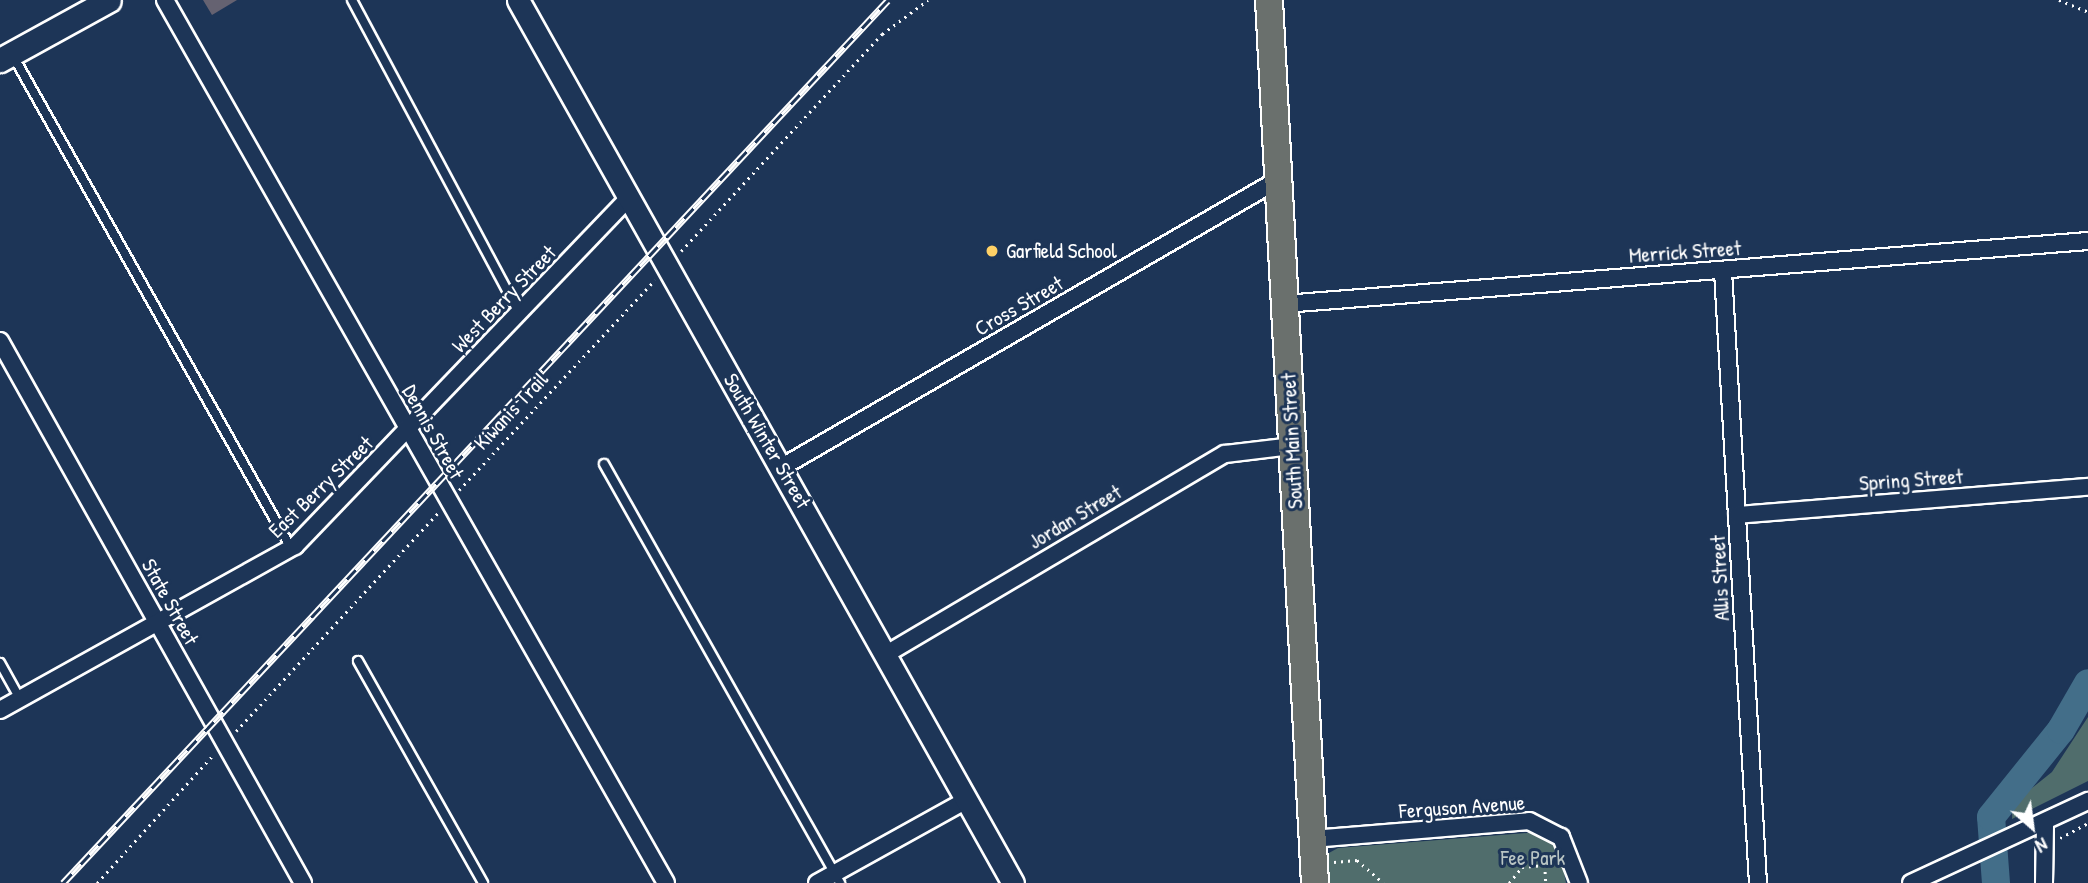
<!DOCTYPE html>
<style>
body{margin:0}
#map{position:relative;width:2088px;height:883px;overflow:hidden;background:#1d3557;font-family:"Patrick Hand",sans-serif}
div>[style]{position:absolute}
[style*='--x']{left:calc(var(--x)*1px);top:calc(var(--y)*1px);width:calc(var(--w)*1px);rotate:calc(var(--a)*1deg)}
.green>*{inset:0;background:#506d6c}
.river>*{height:28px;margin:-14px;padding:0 14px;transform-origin:14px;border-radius:14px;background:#436e89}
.building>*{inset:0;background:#656271}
.path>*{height:2.5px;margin-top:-1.25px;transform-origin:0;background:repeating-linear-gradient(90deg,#fff 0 2px,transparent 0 7px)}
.roads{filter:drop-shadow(2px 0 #fff) drop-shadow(-2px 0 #fff) drop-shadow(0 2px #fff) drop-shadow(0 -2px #fff)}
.service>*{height:8px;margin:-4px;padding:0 4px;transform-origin:4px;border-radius:4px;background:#1d3557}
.minor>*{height:16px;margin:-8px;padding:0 8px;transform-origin:8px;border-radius:8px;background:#1d3557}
.tertiary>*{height:21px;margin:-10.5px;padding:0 10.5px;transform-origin:10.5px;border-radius:10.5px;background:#1d3557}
.secondary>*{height:23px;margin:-11.5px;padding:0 11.5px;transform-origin:11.5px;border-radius:11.5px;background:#1d3557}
.primary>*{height:26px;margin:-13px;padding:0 13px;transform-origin:13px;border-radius:13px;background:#6a706d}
.rail>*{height:7px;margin-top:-3.5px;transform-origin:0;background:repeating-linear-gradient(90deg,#1d3557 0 13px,#fff 0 26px);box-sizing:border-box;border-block:2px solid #fff}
.dots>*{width:19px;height:19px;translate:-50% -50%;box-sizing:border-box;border:4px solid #1d3557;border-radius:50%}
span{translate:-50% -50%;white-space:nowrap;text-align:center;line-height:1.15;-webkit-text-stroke:6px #1d3557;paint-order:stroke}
.poi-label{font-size:21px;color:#fff}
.left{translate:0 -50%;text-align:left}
.street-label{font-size:21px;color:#fff}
.park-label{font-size:21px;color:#b9c5c4}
.north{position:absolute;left:1997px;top:792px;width:70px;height:70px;-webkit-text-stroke:5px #1d3557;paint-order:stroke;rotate:152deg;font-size:19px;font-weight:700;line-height:28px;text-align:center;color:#fff}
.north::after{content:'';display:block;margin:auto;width:24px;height:32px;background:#fff;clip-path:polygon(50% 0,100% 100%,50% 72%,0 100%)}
</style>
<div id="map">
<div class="green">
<div style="clip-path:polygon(2088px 717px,2088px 781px,2012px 819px,2013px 803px,2052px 772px)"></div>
<div style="clip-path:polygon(1539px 832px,1558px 843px,1566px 883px,1329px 883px,1327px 854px,1338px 848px)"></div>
</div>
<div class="river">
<div style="--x:1996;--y:883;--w:66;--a:-94.3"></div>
<div style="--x:1991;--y:817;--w:112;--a:-51.2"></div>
<div style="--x:2061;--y:730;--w:54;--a:-60.1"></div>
</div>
<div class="building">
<div style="clip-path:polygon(203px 0,237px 0,212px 15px)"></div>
</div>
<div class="path">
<div style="--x:2059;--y:0;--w:31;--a:22"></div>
<div style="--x:681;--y:251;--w:296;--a:-47.2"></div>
<div style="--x:882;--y:34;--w:57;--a:-36.5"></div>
<div style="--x:459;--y:490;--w:287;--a:-47"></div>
<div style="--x:236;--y:731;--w:297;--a:-47.2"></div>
<div style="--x:2060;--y:838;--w:32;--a:-28"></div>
<div style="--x:1334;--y:862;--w:23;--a:-5"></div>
<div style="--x:1357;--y:860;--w:35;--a:41"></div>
<div style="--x:97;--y:883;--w:174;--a:-47.8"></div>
<div style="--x:1509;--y:883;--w:21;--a:-51"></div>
<div style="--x:1522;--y:867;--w:23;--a:-5"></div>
<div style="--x:1545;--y:865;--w:18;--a:87"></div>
</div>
<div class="roads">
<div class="service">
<div style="--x:352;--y:0;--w:356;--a:61.9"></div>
<div style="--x:12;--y:54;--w:567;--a:60.54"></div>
<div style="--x:604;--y:464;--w:481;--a:60.6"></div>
<div style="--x:358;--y:661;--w:255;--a:60.6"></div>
<div style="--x:0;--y:663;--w:41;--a:60.9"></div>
</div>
<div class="minor">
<div style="--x:165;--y:0;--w:1015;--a:60.43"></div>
<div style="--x:1723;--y:271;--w:613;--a:86.73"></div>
<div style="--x:1284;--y:304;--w:806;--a:-4.48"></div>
<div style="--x:0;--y:341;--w:621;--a:60.79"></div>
<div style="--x:782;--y:467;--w:571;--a:-30.07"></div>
<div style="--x:1737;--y:515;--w:352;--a:-4.6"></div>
<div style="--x:888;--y:653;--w:391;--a:-30.6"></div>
<div style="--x:1225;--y:454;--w:67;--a:-6.8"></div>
<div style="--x:0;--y:710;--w:338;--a:-29.1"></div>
<div style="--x:295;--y:546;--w:482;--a:-46.2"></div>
<div style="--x:1312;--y:839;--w:218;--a:-4.7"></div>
<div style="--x:1529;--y:821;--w:36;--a:27"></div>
<div style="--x:1561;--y:837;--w:49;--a:68.6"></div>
<div style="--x:817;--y:883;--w:171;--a:-29"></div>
<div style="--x:1911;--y:883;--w:195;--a:-24.9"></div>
<div style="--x:2044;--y:883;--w:60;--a:-89"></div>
</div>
<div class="tertiary">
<div style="--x:518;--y:0;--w:1012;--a:60.73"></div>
</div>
<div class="secondary">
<div style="--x:0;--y:60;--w:124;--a:-28.8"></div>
</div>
<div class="primary">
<div style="--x:1269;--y:0;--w:884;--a:87.02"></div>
</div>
</div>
<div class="rail">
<div style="--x:63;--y:883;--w:1208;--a:-46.94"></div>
</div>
<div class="dots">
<div style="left:992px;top:251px;background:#ffd166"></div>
</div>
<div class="poi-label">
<span class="left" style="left:1006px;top:251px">Garfield School</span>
</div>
<div class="street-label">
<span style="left:1685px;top:252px;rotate:-4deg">Merrick Street</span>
<span style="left:504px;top:299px;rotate:-46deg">West Berry Street</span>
<span style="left:1019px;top:306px;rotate:-30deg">Cross Street</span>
<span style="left:511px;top:411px;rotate:-47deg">Kiwanis Trail</span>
<span style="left:433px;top:432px;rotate:61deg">Dennis Street</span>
<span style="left:767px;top:441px;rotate:60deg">South Winter Street</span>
<span style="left:1292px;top:441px;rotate:-93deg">South Main Street</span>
<span style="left:1911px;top:480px;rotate:-4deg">Spring Street</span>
<span style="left:321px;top:487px;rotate:-44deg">East Berry Street</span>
<span style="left:1075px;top:517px;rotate:-31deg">Jordan Street</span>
<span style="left:1720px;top:578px;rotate:-93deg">Allis Street</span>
<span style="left:170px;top:602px;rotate:61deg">State Street</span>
<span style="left:1462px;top:807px;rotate:-4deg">Ferguson Avenue</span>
</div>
<div class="park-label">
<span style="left:1533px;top:858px">Fee Park</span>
</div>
<div class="north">N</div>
</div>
